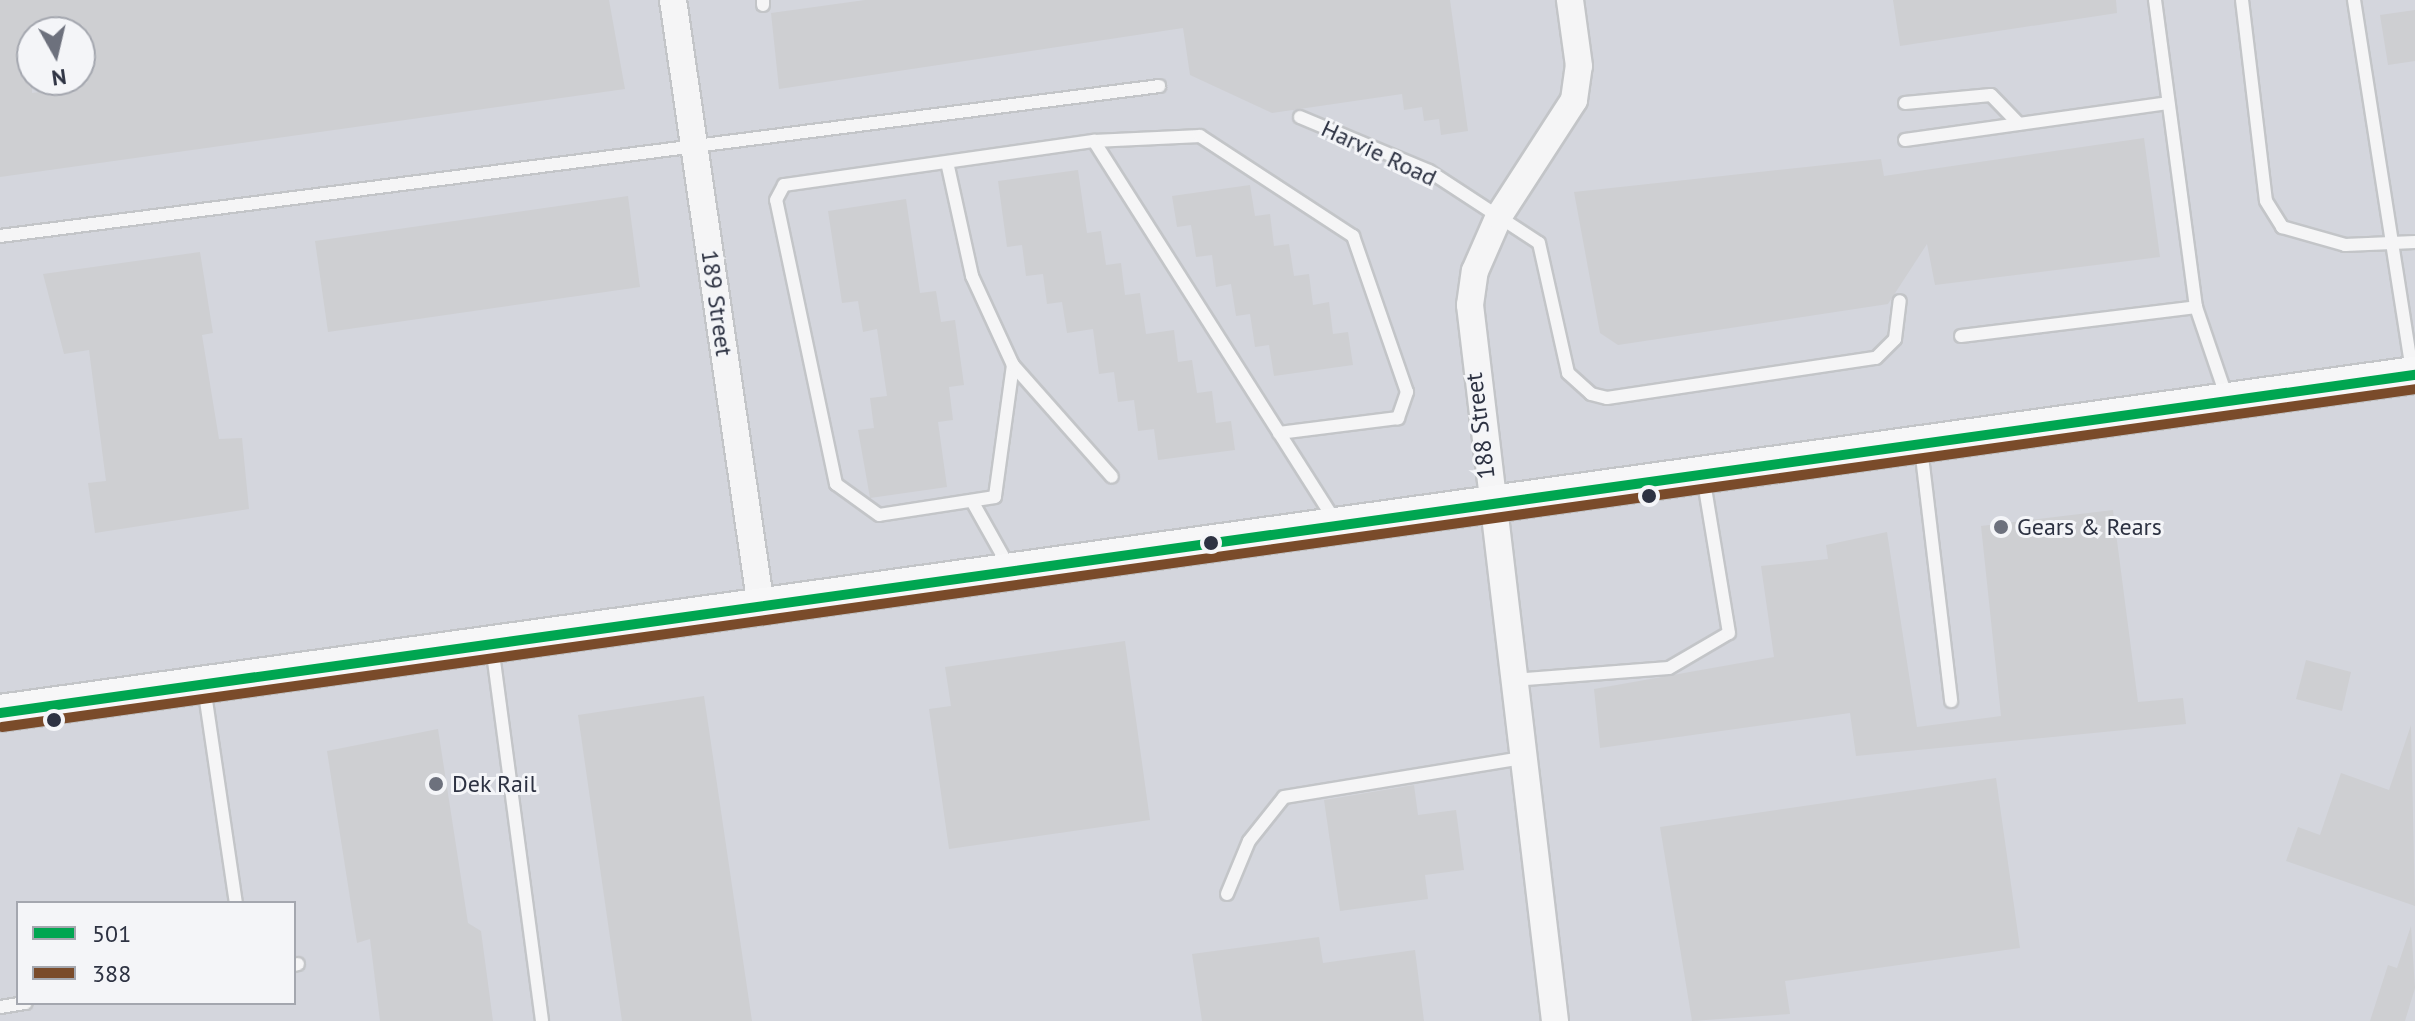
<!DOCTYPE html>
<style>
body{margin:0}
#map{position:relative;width:2415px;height:1021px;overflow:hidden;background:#e5e7ea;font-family:"PT Sans",sans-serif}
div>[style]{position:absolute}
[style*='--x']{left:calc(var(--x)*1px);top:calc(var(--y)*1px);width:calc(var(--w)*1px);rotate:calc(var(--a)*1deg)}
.built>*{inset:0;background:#d4d6dd}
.building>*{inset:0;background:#cecfd2}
.roads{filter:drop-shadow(2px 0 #c3c5c8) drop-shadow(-2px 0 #c3c5c8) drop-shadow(0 2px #c3c5c8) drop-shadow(0 -2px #c3c5c8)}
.lane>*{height:12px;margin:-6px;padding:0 6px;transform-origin:6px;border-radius:6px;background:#f5f5f6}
.street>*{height:26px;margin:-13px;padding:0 13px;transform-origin:13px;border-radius:13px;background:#f5f5f6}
.secondary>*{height:36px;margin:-18px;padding:0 18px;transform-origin:18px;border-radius:18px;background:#f7f7f8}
.bus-1>*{height:10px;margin:-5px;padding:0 5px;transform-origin:5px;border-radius:5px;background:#00a651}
.bus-2>*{height:10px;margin:-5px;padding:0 5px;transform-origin:5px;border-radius:5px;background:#7a4b2a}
.dots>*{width:22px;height:22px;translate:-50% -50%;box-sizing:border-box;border:4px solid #f4f5f8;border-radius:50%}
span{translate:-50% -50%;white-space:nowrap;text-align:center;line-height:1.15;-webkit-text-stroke:6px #f4f5f8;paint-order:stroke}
.street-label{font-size:24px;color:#2d3242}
.poi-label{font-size:24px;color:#2d3242}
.left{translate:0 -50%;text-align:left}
.legend{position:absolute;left:16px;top:901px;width:280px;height:104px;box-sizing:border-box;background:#f4f5f8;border:2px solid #a4a7af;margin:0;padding:10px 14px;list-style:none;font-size:24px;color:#2d3242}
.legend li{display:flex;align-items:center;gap:16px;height:40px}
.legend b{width:40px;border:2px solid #a4a7af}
.north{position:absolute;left:16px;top:16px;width:80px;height:80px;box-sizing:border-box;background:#f4f5f8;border:2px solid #a4a7af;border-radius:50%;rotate:172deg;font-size:22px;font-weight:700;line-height:32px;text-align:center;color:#2d3242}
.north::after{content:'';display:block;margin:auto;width:28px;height:36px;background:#6d717d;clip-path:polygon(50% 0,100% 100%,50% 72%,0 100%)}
</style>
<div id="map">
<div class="built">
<div style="clip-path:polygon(evenodd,0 0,2415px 0,2415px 1021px,0 1021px,0 0,32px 32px,80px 32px,80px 80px,32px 80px,32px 32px,0 0,18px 903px,294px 903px,294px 1003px,18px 1003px,18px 903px)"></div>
</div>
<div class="building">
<div style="clip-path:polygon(evenodd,0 0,609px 0,625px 89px,0 177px,0 0,32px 32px,80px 32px,80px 87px,32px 93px,32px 32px)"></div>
<div style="clip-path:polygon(865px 0,1450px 0,1468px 131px,1441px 135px,1439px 119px,1424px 121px,1422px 107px,1404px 110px,1402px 94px,1272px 113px,1190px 75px,1183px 28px,779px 89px,771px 13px)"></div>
<div style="clip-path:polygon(1893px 0,2116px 0,2117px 13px,1900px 46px)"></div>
<div style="clip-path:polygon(2415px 10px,2415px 61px,2388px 65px,2380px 15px)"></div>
<div style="clip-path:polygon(2144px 138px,2160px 257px,1935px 285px,1927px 244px,1888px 304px,1618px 345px,1600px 333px,1574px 192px,1881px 159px,1884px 176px)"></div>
<div style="clip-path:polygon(1078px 170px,1087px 233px,1101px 231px,1106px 265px,1121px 263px,1125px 295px,1140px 293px,1146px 334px,1174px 330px,1178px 362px,1192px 360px,1197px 393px,1212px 391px,1216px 423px,1231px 421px,1235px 450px,1158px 460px,1154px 429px,1138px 431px,1134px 400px,1118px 402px,1114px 372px,1099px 374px,1093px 329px,1067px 333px,1062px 302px,1047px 304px,1043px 274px,1026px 276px,1022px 245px,1007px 247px,998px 181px)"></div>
<div style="clip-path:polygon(1250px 185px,1255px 216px,1270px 214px,1274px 246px,1289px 244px,1294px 276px,1309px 274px,1313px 305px,1329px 302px,1333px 334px,1348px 332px,1353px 365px,1274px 376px,1269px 345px,1255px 347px,1250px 314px,1236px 316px,1231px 284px,1216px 287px,1212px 255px,1196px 257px,1191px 225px,1177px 227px,1172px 196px)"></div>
<div style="clip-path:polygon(628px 196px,640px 287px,328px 332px,315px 241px)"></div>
<div style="clip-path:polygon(906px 199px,920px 293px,936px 291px,941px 322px,955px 320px,964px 385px,949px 387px,953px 420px,938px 422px,947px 487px,870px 498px,858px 430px,874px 428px,870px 398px,887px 396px,877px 329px,863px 332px,858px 301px,842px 303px,828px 211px)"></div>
<div style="clip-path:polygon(200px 252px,213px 333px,202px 335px,219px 439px,242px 438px,249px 509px,95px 533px,88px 483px,106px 481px,89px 350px,64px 354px,43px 274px)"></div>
<div style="clip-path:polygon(2113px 510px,2138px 702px,2183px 698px,2186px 724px,1856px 756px,1850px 713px,1600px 748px,1594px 689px,1774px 657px,1761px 566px,1828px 559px,1826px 545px,1887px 532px,1917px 727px,2001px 716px,1981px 526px)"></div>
<div style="clip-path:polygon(1125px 641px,1150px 820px,949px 849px,929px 709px,951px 706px,945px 667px)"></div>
<div style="clip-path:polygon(2306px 660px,2351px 672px,2342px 711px,2296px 699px)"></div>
<div style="clip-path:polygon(704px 696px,752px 1021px,622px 1021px,578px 715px)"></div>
<div style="clip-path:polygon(2411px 725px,2415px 906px,2286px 861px,2298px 827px,2320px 835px,2341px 773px,2389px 790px)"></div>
<div style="clip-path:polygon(438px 729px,468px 923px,481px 931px,493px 1021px,380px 1021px,370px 939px,357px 943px,327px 751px)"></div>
<div style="clip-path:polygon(1996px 778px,2020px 948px,1785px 981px,1790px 1014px,1692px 1021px,1660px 827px)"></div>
<div style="clip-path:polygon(1414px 785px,1418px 815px,1456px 810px,1464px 870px,1425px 875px,1428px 899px,1340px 911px,1324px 800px)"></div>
<div style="clip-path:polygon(2411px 926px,2415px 988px,2405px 1021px,2370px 1021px,2388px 965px,2397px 968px)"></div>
<div style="clip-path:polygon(1319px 937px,1323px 963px,1415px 950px,1424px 1021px,1202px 1021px,1192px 954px)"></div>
</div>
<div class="roads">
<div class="lane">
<div style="--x:763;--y:0;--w:5;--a:90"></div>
<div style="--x:2155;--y:0;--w:310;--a:82.4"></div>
<div style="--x:2196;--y:307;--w:96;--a:71.2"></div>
<div style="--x:2242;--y:0;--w:202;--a:83.2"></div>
<div style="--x:2266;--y:201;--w:31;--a:58"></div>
<div style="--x:2282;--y:227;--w:66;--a:15.9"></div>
<div style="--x:2345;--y:245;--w:70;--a:-2.5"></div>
<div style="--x:2354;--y:0;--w:376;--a:81.1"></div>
<div style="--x:1905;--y:103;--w:86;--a:-5.3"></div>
<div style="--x:1991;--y:95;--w:40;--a:46"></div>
<div style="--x:1300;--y:117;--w:140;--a:22.7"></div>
<div style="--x:1429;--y:171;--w:131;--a:33.2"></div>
<div style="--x:1539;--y:243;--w:133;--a:77.4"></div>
<div style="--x:1568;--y:373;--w:31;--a:42"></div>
<div style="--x:1591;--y:394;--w:16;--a:14"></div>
<div style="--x:1607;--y:398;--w:272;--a:-8.5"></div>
<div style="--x:1876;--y:358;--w:27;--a:-45"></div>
<div style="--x:1895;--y:339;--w:38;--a:-83"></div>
<div style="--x:1905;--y:140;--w:265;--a:-8"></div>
<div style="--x:1094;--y:141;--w:106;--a:-2.7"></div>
<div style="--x:1200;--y:136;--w:183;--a:33.2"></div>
<div style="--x:1353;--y:236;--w:165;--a:70.9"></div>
<div style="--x:1407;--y:392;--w:28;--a:109"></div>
<div style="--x:1398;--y:418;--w:120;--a:172.8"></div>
<div style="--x:947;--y:162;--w:117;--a:77.6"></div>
<div style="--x:972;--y:276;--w:98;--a:65.3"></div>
<div style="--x:1013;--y:365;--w:133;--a:97.8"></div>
<div style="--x:995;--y:497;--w:117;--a:171.2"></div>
<div style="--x:879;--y:515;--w:53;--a:-144.2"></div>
<div style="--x:836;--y:484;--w:290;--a:-101.9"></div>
<div style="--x:776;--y:200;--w:17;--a:-62"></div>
<div style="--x:784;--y:185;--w:313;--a:-8.1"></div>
<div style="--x:1094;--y:141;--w:452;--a:57.6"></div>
<div style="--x:0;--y:236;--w:1169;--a:-7.37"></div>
<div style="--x:1961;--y:336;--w:237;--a:-7"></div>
<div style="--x:1013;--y:365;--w:149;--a:48.5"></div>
<div style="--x:1921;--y:448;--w:255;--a:83.2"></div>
<div style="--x:972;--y:501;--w:76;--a:60.7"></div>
<div style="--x:492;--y:646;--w:378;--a:82.4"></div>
<div style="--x:1513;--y:680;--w:156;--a:-4.4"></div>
<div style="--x:1669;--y:668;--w:69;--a:-30.3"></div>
<div style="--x:1729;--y:633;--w:159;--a:-99.4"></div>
<div style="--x:204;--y:687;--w:218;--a:81.6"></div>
<div style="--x:1227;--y:894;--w:57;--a:-67.5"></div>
<div style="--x:1249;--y:841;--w:56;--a:-51.5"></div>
<div style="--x:1284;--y:797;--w:240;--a:-9.3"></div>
<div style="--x:294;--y:965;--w:4;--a:-14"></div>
<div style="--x:0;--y:1007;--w:26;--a:-9"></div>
</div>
<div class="street">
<div style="--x:673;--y:0;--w:613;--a:81.75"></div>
<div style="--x:1555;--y:1021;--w:721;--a:-96.77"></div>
<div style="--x:1470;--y:305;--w:34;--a:-82"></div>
<div style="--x:1475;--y:271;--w:60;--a:-66.4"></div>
<div style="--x:1499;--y:216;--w:138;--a:-57.1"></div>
<div style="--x:1574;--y:100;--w:34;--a:-82"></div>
<div style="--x:1579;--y:66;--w:67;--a:-97.8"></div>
</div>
<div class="secondary">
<div style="--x:0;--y:713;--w:2439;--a:-7.97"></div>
</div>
</div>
<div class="bus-1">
<div style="--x:0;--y:713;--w:2439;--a:-7.97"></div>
</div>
<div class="bus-2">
<div style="--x:2;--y:727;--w:2437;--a:-7.97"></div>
</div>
<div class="dots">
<div style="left:1649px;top:496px;background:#2d3242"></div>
<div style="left:2001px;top:527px;background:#6d717d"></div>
<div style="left:1211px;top:543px;background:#2d3242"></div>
<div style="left:54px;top:720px;background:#2d3242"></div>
<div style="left:436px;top:784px;background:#6d717d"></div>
</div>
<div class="street-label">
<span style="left:1379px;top:153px;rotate:25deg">Harvie Road</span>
<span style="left:717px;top:303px;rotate:82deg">189 Street</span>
<span style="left:1480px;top:426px;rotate:-97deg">188 Street</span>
</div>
<div class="poi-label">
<span class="left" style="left:2017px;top:527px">Gears &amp; Rears</span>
<span class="left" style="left:452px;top:784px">Dek Rail</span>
</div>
<ul class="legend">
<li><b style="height:10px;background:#00a651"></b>501</li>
<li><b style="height:10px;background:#7a4b2a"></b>388</li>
</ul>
<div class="north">N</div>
</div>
